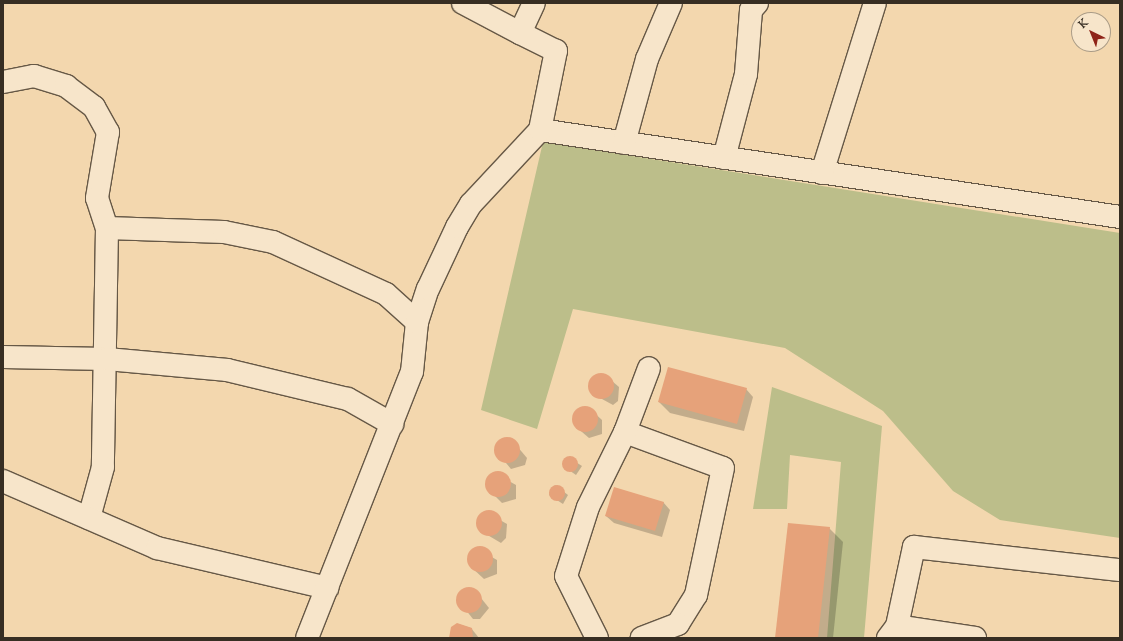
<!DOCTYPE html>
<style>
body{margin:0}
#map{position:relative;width:1123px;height:641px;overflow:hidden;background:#f3d7ae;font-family:"Sorts Mill Goudy",serif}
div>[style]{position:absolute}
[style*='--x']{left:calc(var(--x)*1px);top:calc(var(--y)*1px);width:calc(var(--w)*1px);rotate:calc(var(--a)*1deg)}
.green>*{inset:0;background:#bcbe8a}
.shadow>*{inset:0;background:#0003}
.building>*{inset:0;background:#e6a27a}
.round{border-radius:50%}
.roads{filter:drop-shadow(1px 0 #665846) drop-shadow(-1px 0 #665846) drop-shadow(0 1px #665846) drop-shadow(0 -1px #665846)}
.minor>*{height:22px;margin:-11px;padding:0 11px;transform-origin:11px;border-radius:11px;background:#f7e5ca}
span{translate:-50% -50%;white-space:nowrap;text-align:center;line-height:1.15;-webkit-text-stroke:3px #f7e5ca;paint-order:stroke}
.frame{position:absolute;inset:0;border:4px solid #372e23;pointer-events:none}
.north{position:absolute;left:1071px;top:12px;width:40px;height:40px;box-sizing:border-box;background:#f7e5ca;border:1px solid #aa9c87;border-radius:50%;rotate:317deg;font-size:11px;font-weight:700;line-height:16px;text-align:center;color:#372e23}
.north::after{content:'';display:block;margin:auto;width:14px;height:18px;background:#8f2418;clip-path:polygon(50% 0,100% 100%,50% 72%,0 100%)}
</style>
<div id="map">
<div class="green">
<div style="clip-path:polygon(543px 142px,1120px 233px,1120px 538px,1000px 520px,953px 491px,883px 411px,785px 348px,573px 309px,537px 429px,481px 410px)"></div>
<div style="clip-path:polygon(772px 387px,882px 426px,864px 638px,827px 638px,841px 462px,790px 455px,787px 509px,753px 509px)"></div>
</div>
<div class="shadow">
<div style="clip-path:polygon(605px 375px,619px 387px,618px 401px,613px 405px,591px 393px,592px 379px)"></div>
<div style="clip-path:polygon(746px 389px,753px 397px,744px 431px,670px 413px,659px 402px)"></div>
<div style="clip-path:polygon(589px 408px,602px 420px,602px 434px,589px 438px,575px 426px,575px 412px)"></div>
<div style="clip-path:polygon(511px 439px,527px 458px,525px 465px,511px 469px,495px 450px,498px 443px)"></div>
<div style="clip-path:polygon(568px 457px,582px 466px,576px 475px,563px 466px)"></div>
<div style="clip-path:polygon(495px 473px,516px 485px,516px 499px,502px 503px,495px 496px,487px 484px)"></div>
<div style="clip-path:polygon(555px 485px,568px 495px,563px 504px,549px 495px)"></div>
<div style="clip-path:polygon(663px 502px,670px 510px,662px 537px,614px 523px,606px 516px)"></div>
<div style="clip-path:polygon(486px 512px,507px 524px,506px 538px,501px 543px,479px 530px,480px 516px)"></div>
<div style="clip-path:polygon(829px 528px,843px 542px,833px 638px,776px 638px)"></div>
<div style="clip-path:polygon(476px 548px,497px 560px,497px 574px,484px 579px,470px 566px,470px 552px)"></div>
<div style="clip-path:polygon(466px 588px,473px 588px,489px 608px,480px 619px,473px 619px,457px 599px)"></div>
<div style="clip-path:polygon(458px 624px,471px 628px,479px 638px,450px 638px)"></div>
</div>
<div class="building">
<div style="clip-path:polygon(668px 367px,747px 388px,737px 424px,658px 402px)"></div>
<div class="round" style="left:588px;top:373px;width:26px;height:26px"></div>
<div class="round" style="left:572px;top:406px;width:26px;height:26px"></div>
<div class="round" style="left:494px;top:437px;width:26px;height:26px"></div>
<div class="round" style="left:562px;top:456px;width:16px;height:16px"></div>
<div class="round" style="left:485px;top:471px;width:26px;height:26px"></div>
<div class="round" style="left:549px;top:485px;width:16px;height:16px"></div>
<div style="clip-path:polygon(614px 487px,664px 502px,655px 531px,605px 516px)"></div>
<div class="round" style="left:476px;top:510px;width:26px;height:26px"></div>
<div style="clip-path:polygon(788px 523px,830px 527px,818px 638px,775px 638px)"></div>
<div class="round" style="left:467px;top:546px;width:26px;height:26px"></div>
<div class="round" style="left:456px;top:587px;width:26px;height:26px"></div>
<div style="clip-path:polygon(457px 623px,472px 628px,473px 638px,449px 638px,451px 627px)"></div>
</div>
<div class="roads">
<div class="minor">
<div style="--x:463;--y:3;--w:64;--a:27.8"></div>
<div style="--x:3;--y:82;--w:32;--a:-11"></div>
<div style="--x:34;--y:76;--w:34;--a:17"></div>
<div style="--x:66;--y:86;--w:35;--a:37"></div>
<div style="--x:94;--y:107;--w:29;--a:61"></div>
<div style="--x:108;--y:132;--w:67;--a:99.5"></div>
<div style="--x:97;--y:198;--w:32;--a:72"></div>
<div style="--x:107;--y:228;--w:239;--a:91"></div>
<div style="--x:103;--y:467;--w:53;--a:105.4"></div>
<div style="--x:540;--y:130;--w:586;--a:8.53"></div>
<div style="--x:624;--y:143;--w:87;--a:-74.7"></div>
<div style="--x:647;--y:59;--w:61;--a:-66.8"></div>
<div style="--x:724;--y:158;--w:87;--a:-75.3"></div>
<div style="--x:746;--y:74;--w:64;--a:-85.5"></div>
<div style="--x:751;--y:10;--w:9;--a:-49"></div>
<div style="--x:822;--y:173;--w:178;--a:-72.7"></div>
<div style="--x:107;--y:228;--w:117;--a:2"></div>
<div style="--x:224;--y:232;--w:50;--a:11.5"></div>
<div style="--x:273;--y:242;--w:124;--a:24.7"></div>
<div style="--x:386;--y:294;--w:42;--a:42.1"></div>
<div style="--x:3;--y:357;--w:104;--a:1.1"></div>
<div style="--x:107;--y:359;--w:121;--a:5.2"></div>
<div style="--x:227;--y:370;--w:124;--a:13.5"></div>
<div style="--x:348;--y:399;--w:51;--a:29.6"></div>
<div style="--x:625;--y:432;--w:104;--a:20.2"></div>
<div style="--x:723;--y:468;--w:130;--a:102"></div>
<div style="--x:696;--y:595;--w:34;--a:122"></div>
<div style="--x:678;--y:624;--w:39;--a:159"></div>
<div style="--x:3;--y:481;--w:168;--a:23.5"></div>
<div style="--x:157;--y:548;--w:175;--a:13.2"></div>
<div style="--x:897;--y:626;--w:79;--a:8.7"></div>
<div style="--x:307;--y:638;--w:286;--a:-68.5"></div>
<div style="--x:412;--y:372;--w:50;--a:-84.3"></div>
<div style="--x:417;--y:322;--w:35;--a:-72"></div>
<div style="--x:428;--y:289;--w:68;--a:-64.9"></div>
<div style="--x:457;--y:227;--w:27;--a:-59"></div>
<div style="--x:471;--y:204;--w:101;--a:-47"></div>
<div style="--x:540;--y:130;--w:81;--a:-78.6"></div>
<div style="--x:556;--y:51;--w:40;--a:-153.4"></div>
<div style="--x:520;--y:33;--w:33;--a:-65"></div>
<div style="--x:597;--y:638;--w:69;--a:-116.6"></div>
<div style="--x:566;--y:576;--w:72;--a:-72.3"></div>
<div style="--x:588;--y:507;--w:84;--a:-63.7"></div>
<div style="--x:625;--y:432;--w:68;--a:-69.4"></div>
<div style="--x:888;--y:638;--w:15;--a:-53"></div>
<div style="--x:897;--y:626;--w:81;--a:-77.9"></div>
<div style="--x:914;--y:547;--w:207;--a:6.4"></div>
</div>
</div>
<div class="frame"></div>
<div class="north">K</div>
</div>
